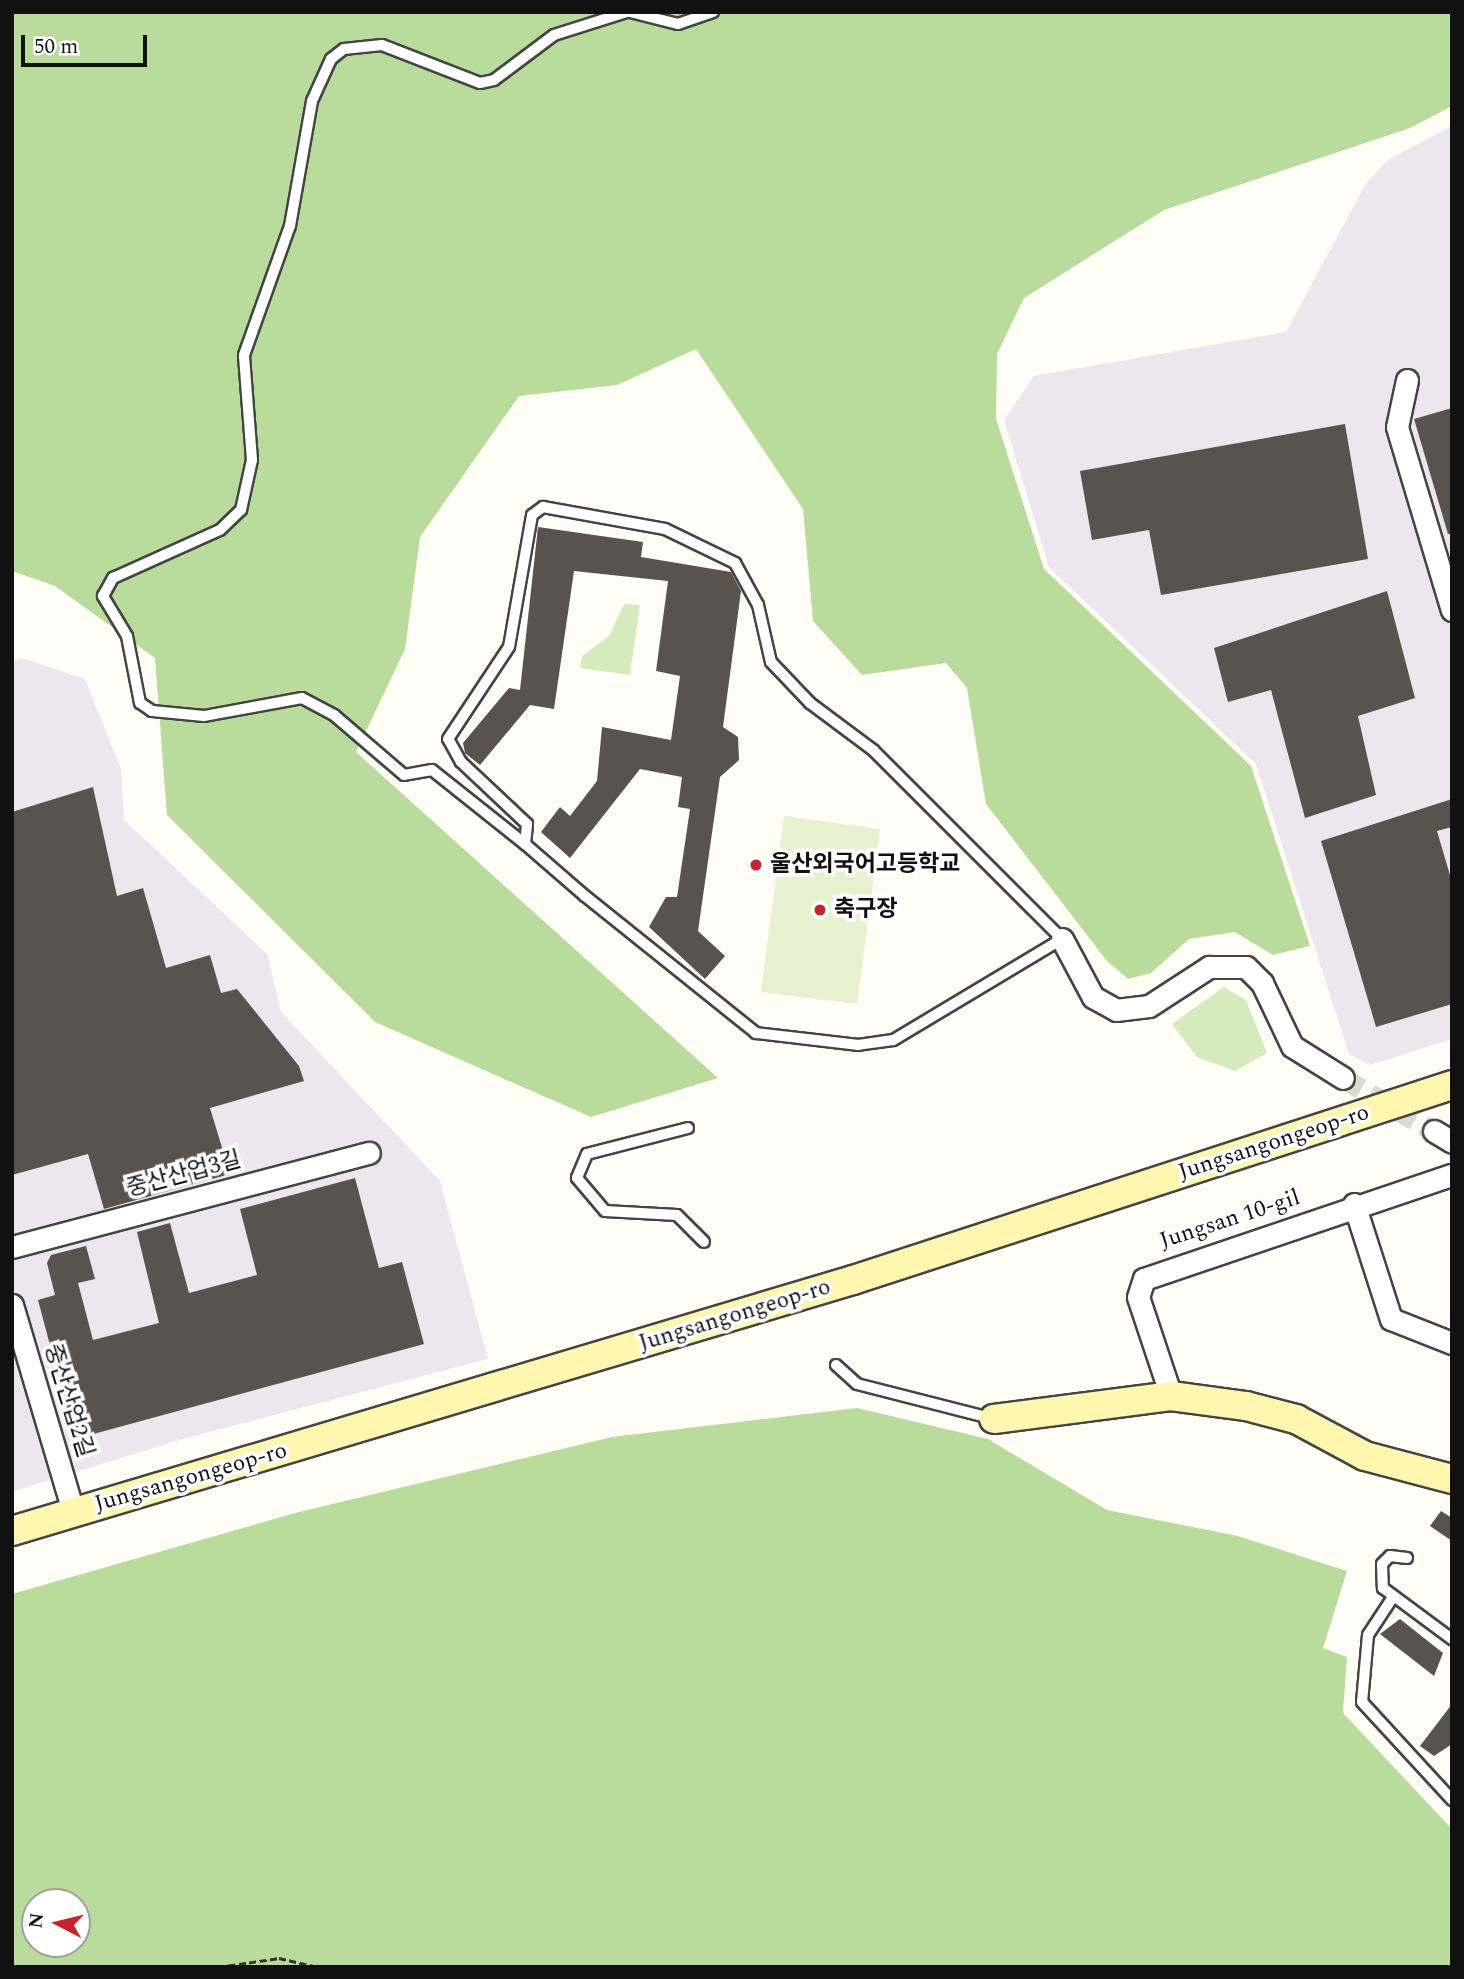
<!DOCTYPE html>
<meta charset="utf-8">
<style>
body{margin:0}
#map{position:relative;width:1464px;height:1979px;overflow:hidden;background:#fffdf5;font-family:Spectral,"Noto Sans KR",serif}
div>[style]{position:absolute}
[style*='--x']{left:calc(var(--x)*1px);top:calc(var(--y)*1px);width:calc(var(--w)*1px);rotate:calc(var(--a)*1deg)}
.industrial>*{inset:0;background:#eee6ef}
.green>*{inset:0;background:#d5ebbd}
.forest>*{inset:0;background:#b9dc9c}
.pitch>*{inset:0;background:#e6f2cf}
.building>*{inset:0;background:#5a524d}
.street-tunnel>*{height:21px;margin-top:-10.5px;transform-origin:0;background:repeating-linear-gradient(90deg,#dbdad3 0 21px,transparent 0 31px)}
.path>*{height:2.5px;margin-top:-1.25px;transform-origin:0;background:repeating-linear-gradient(90deg,#333 0 7px,transparent 0 10.5px)}
.roads{filter:drop-shadow(2px 0 #444) drop-shadow(-2px 0 #444) drop-shadow(0 2px #444) drop-shadow(0 -2px #444)}
.lane>*{height:10px;margin:-5px;padding:0 5px;transform-origin:5px;border-radius:5px;background:#fff}
.street>*{height:21px;margin:-10.5px;padding:0 10.5px;transform-origin:10.5px;border-radius:10.5px;background:#fff}
.secondary>*{height:28px;margin:-14px;padding:0 14px;transform-origin:14px;border-radius:14px;background:#fff6b0}
.dots>*{width:19px;height:19px;translate:-50% -50%;box-sizing:border-box;border:4px solid #fff;border-radius:50%}
span{translate:-50% -50%;white-space:nowrap;text-align:center;line-height:1.15;-webkit-text-stroke:7px #fff;paint-order:stroke}
.poi-label{font-size:23px;color:#111;font-weight:700}
.left{translate:0 -50%;text-align:left}
.street-label{font-size:23px;color:#111}
.frame{position:absolute;inset:0;border:14px solid #111;pointer-events:none}
.north{position:absolute;left:21px;top:1888px;width:70px;height:70px;box-sizing:border-box;background:#fff;border:2px solid #a0a0a0;border-radius:50%;rotate:277deg;font-size:19px;font-weight:700;line-height:28px;text-align:center;color:#111}
.north::after{content:'';display:block;margin:auto;width:24px;height:32px;background:#c4262e;clip-path:polygon(50% 0,100% 100%,50% 72%,0 100%)}
.scale{position:absolute;left:21px;top:35px;width:126px;height:32px;box-sizing:border-box;border:4px solid #111;border-top:0;padding-left:9px;font-size:21px;line-height:24px;white-space:nowrap;color:#111;-webkit-text-stroke:5px #fff;paint-order:stroke}
</style>
<div id="map">
<div class="industrial">
<div style="clip-path:polygon(1452px 126px,1452px 1039px,1370px 1065px,1349px 1054px,1256px 764px,1049px 567px,1004px 420px,1034px 376px,1286px 332px,1365px 185px,1389px 159px)"></div>
<div style="clip-path:polygon(22px 658px,85px 679px,121px 769px,124px 820px,267px 954px,281px 1012px,440px 1181px,488px 1359px,182px 1439px,12px 1492px,12px 661px)"></div>
</div>
<div class="green">
<div style="clip-path:polygon(624px 604px,640px 605px,630px 675px,580px 668px,582px 656px,609px 636px)"></div>
<div style="clip-path:polygon(1224px 987px,1246px 1000px,1267px 1053px,1235px 1071px,1197px 1057px,1172px 1024px)"></div>
</div>
<div class="forest">
<div style="clip-path:polygon(12px 12px,1452px 12px,1452px 106px,1410px 128px,1164px 210px,1024px 298px,997px 354px,996px 419px,1044px 569px,1251px 766px,1310px 946px,1273px 955px,1235px 932px,1189px 939px,1151px 973px,1128px 979px,1107px 961px,986px 804px,967px 688px,946px 663px,862px 675px,813px 621px,803px 509px,696px 349px,617px 385px,519px 396px,420px 537px,405px 649px,356px 752px,718px 1078px,591px 1117px,375px 1022px,167px 815px,155px 658px,55px 586px,12px 571px)"></div>
<div style="clip-path:polygon(evenodd,857px 1408px,988px 1439px,1107px 1510px,1238px 1536px,1347px 1571px,1323px 1648px,1347px 1657px,1343px 1713px,1452px 1829px,1452px 1967px,12px 1967px,12px 1594px,299px 1512px,612px 1437px,857px 1408px,35px 1902px,77px 1902px,77px 1944px,35px 1944px,35px 1902px)"></div>
</div>
<div class="pitch">
<div style="clip-path:polygon(784px 816px,880px 829px,857px 1004px,761px 992px)"></div>
</div>
<div class="building">
<div style="clip-path:polygon(1452px 408px,1452px 534px,1448px 534px,1414px 419px)"></div>
<div style="clip-path:polygon(1345px 424px,1368px 559px,1161px 595px,1149px 530px,1092px 540px,1080px 471px)"></div>
<div style="clip-path:polygon(538px 527px,643px 542px,641px 557px,731px 572px,741px 591px,723px 727px,738px 737px,739px 760px,720px 777px,698px 931px,725px 956px,705px 979px,649px 927px,666px 897px,677px 897px,690px 809px,678px 807px,682px 777px,640px 769px,570px 858px,541px 832px,560px 807px,570px 816px,597px 781px,602px 727px,671px 740px,680px 676px,656px 671px,668px 581px,574px 571px,554px 709px,530px 705px,480px 765px,465px 753px,463px 743px,509px 688px,520px 690px)"></div>
<div style="clip-path:polygon(1387px 591px,1415px 698px,1358px 716px,1376px 795px,1305px 818px,1271px 690px,1228px 702px,1214px 648px)"></div>
<div style="clip-path:polygon(93px 787px,117px 896px,143px 888px,166px 968px,210px 955px,221px 993px,237px 989px,299px 1066px,304px 1081px,210px 1108px,230px 1174px,104px 1209px,88px 1154px,12px 1175px,12px 812px)"></div>
<div style="clip-path:polygon(1452px 799px,1452px 827px,1437px 831px,1452px 882px,1452px 1004px,1376px 1027px,1321px 841px)"></div>
<div style="clip-path:polygon(355px 1178px,379px 1268px,402px 1262px,424px 1344px,75px 1439px,38px 1300px,55px 1295px,47px 1263px,51px 1255px,86px 1246px,95px 1279px,78px 1283px,93px 1340px,159px 1323px,137px 1232px,170px 1223px,189px 1293px,257px 1275px,240px 1209px)"></div>
<div style="clip-path:polygon(1441px 1511px,1452px 1518px,1452px 1541px,1430px 1526px)"></div>
<div style="clip-path:polygon(1400px 1619px,1443px 1653px,1434px 1676px,1380px 1634px)"></div>
<div style="clip-path:polygon(1452px 1704px,1452px 1744px,1434px 1756px,1420px 1746px)"></div>
</div>
<div class="street-tunnel">
<div style="--x:1343;--y:1078;--w:105;--a:30.2"></div>
</div>
<div class="path">
<div style="--x:218;--y:1967;--w:62;--a:-8.4"></div>
<div style="--x:279;--y:1958;--w:40;--a:13"></div>
<div style="--x:338;--y:1967;--w:30;--a:0"></div>
</div>
<div class="roads">
<div class="lane">
<div style="--x:630;--y:12;--w:49;--a:14"></div>
<div style="--x:678;--y:24;--w:37;--a:-19"></div>
<div style="--x:543;--y:507;--w:124;--a:10.2"></div>
<div style="--x:665;--y:529;--w:78;--a:25.9"></div>
<div style="--x:735;--y:563;--w:48;--a:61.3"></div>
<div style="--x:758;--y:605;--w:58;--a:77.2"></div>
<div style="--x:771;--y:662;--w:57;--a:46.4"></div>
<div style="--x:810;--y:703;--w:79;--a:36.7"></div>
<div style="--x:873;--y:750;--w:267;--a:45"></div>
<div style="--x:1062;--y:939;--w:197;--a:149.1"></div>
<div style="--x:893;--y:1040;--w:35;--a:172"></div>
<div style="--x:858;--y:1045;--w:103;--a:-173.3"></div>
<div style="--x:756;--y:1033;--w:219;--a:-141.3"></div>
<div style="--x:585;--y:896;--w:79;--a:-139.1"></div>
<div style="--x:525;--y:844;--w:20;--a:-84"></div>
<div style="--x:527;--y:824;--w:91;--a:-136.8"></div>
<div style="--x:461;--y:762;--w:26;--a:-119"></div>
<div style="--x:448;--y:739;--w:110;--a:-56.5"></div>
<div style="--x:509;--y:647;--w:134;--a:-80.1"></div>
<div style="--x:532;--y:515;--w:14;--a:-36"></div>
<div style="--x:525;--y:844;--w:119;--a:-141.5"></div>
<div style="--x:432;--y:770;--w:28;--a:170"></div>
<div style="--x:404;--y:775;--w:92;--a:-139.4"></div>
<div style="--x:334;--y:715;--w:36;--a:-152"></div>
<div style="--x:302;--y:698;--w:100;--a:169.6"></div>
<div style="--x:204;--y:716;--w:52;--a:-174.5"></div>
<div style="--x:152;--y:711;--w:14;--a:-146"></div>
<div style="--x:140;--y:703;--w:68;--a:-101"></div>
<div style="--x:127;--y:636;--w:47;--a:-121"></div>
<div style="--x:103;--y:596;--w:21;--a:-61"></div>
<div style="--x:113;--y:578;--w:117;--a:-24.2"></div>
<div style="--x:220;--y:530;--w:29;--a:-44"></div>
<div style="--x:241;--y:510;--w:51;--a:-77.6"></div>
<div style="--x:252;--y:460;--w:105;--a:-94.4"></div>
<div style="--x:244;--y:355;--w:137;--a:-70.4"></div>
<div style="--x:290;--y:226;--w:127;--a:-80"></div>
<div style="--x:312;--y:101;--w:46;--a:-65.7"></div>
<div style="--x:331;--y:59;--w:16;--a:-38"></div>
<div style="--x:344;--y:49;--w:38;--a:-6"></div>
<div style="--x:382;--y:45;--w:105;--a:21.2"></div>
<div style="--x:480;--y:83;--w:14;--a:-12"></div>
<div style="--x:494;--y:80;--w:75;--a:-36.9"></div>
<div style="--x:554;--y:35;--w:77;--a:-17.5"></div>
<div style="--x:688;--y:1128;--w:104;--a:165.6"></div>
<div style="--x:587;--y:1154;--w:26;--a:113"></div>
<div style="--x:577;--y:1178;--w:43;--a:49.7"></div>
<div style="--x:605;--y:1211;--w:72;--a:3.2"></div>
<div style="--x:677;--y:1215;--w:38;--a:45"></div>
<div style="--x:836;--y:1365;--w:28;--a:42"></div>
<div style="--x:857;--y:1384;--w:141;--a:14.3"></div>
<div style="--x:1407;--y:1558;--w:17;--a:-173"></div>
<div style="--x:1390;--y:1556;--w:11;--a:135"></div>
<div style="--x:1382;--y:1564;--w:24;--a:88"></div>
<div style="--x:1383;--y:1588;--w:86;--a:36.5"></div>
<div style="--x:1393;--y:1597;--w:45;--a:123.3"></div>
<div style="--x:1368;--y:1635;--w:67;--a:95.1"></div>
<div style="--x:1362;--y:1702;--w:133;--a:47.4"></div>
</div>
<div class="street">
<div style="--x:1407;--y:380;--w:48;--a:102"></div>
<div style="--x:1397;--y:427;--w:191;--a:73.3"></div>
<div style="--x:1062;--y:939;--w:66;--a:61.9"></div>
<div style="--x:1093;--y:997;--w:26;--a:29"></div>
<div style="--x:1116;--y:1010;--w:33;--a:-7"></div>
<div style="--x:1149;--y:1006;--w:72;--a:-33"></div>
<div style="--x:1209;--y:967;--w:37;--a:0"></div>
<div style="--x:1246;--y:967;--w:23;--a:45"></div>
<div style="--x:1262;--y:983;--w:70;--a:64.5"></div>
<div style="--x:1292;--y:1046;--w:60;--a:32.1"></div>
<div style="--x:1434;--y:1131;--w:21;--a:31"></div>
<div style="--x:1354;--y:1204;--w:121;--a:72.2"></div>
<div style="--x:1391;--y:1319;--w:66;--a:21.5"></div>
<div style="--x:12;--y:1247;--w:369;--a:-14.8"></div>
<div style="--x:12;--y:1305;--w:215;--a:73.5"></div>
<div style="--x:1171;--y:1396;--w:104;--a:-108.4"></div>
<div style="--x:1138;--y:1297;--w:19;--a:-72"></div>
<div style="--x:1144;--y:1279;--w:325;--a:-18.7"></div>
</div>
<div class="secondary">
<div style="--x:994;--y:1419;--w:178;--a:-7.4"></div>
<div style="--x:1171;--y:1396;--w:76;--a:7.6"></div>
<div style="--x:1246;--y:1406;--w:52;--a:14.6"></div>
<div style="--x:1296;--y:1419;--w:78;--a:28.2"></div>
<div style="--x:1365;--y:1456;--w:90;--a:14.8"></div>
<div style="--x:12;--y:1531;--w:878;--a:-16.62"></div>
<div style="--x:853;--y:1280;--w:630;--a:-18.03"></div>
</div>
</div>
<div class="dots">
<div style="left:756px;top:865px;background:#c4262e"></div>
<div style="left:820px;top:910px;background:#c4262e"></div>
</div>
<div class="poi-label">
<span class="left" style="left:770px;top:865px">울산외국어고등학교</span>
<span class="left" style="left:834px;top:910px">축구장</span>
</div>
<div class="street-label">
<span style="left:1274px;top:1143px;rotate:-18deg">Jungsangongeop-ro</span>
<span style="left:184px;top:1175px;rotate:-15deg">중산산업3길</span>
<span style="left:1230px;top:1220px;rotate:-18deg">Jungsan 10-gil</span>
<span style="left:735px;top:1316px;rotate:-17deg">Jungsangongeop-ro</span>
<span style="left:68px;top:1401px;rotate:73deg">중산산업2길</span>
<span style="left:191px;top:1478px;rotate:-16deg">Jungsangongeop-ro</span>
</div>
<div class="frame"></div>
<div class="north">N</div>
<div class="scale">50 m</div>
</div>
